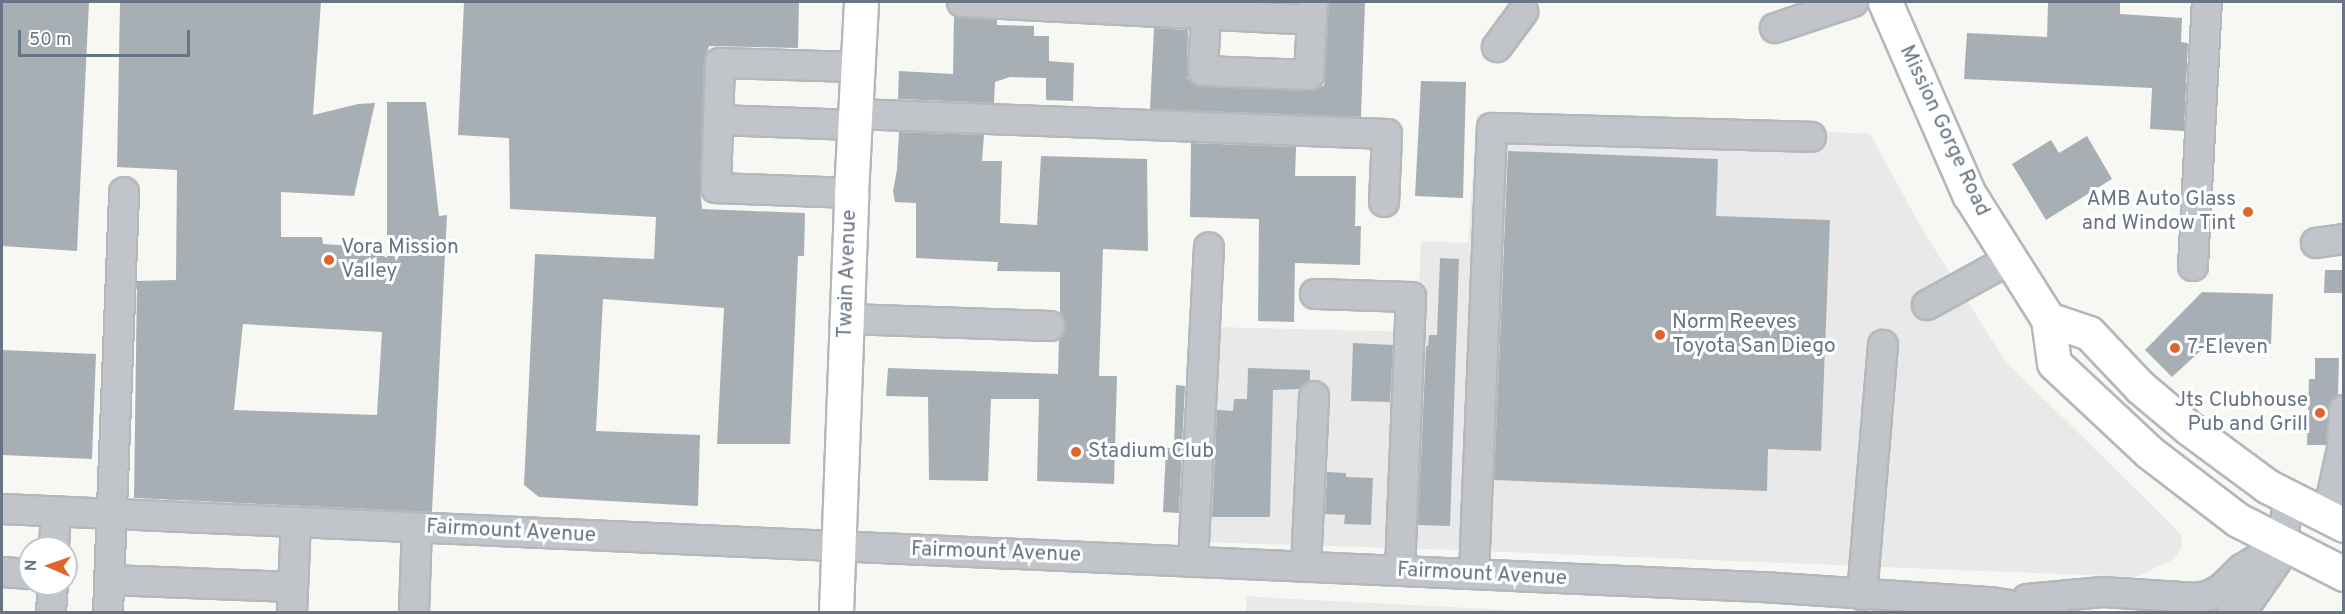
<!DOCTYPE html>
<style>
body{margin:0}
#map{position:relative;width:2345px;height:614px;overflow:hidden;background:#f7f7f4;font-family:Overpass,sans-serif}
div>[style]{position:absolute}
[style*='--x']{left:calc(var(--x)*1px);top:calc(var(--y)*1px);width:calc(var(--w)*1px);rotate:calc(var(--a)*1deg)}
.built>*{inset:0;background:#e8e9e8}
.building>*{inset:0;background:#a7afb5}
.roads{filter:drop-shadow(2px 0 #b4b8bc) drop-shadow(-2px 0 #b4b8bc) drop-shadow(0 2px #b4b8bc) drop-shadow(0 -2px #b4b8bc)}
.minor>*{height:28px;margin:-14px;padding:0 14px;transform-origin:14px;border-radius:14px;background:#c1c4c8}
.major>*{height:33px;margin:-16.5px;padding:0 16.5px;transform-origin:16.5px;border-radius:16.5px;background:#fff}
.dots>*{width:16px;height:16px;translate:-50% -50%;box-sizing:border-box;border:3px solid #fff;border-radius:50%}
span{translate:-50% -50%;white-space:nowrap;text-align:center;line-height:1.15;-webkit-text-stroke:6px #fff;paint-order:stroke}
.street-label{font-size:21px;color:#677584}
.poi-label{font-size:21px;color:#677584}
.right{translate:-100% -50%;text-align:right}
.left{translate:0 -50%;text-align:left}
.frame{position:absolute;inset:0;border:3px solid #677584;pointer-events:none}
.north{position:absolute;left:18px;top:536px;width:60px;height:60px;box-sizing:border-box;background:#fff;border:2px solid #c2c8ce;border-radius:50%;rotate:272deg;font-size:16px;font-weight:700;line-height:24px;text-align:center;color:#677584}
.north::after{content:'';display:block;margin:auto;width:21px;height:27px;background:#de652e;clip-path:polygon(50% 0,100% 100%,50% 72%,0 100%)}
.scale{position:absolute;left:18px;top:30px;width:172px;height:27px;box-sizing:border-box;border:3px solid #677584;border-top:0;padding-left:8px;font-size:18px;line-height:21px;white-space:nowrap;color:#677584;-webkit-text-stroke:4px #fff;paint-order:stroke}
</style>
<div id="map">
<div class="built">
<div style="clip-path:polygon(1477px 114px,1870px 134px,1921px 227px,2005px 361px,2169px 522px,2181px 535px,2182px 547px,2174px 559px,2136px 577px,1457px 550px,1203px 542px,1211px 327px,1417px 332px,1421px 241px,1468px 243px)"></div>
<div style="clip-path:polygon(1247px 596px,1272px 598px,1548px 612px,1246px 612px)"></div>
</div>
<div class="building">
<div style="clip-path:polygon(2px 2px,89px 2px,77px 251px,2px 246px)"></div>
<div style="clip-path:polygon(evenodd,120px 2px,321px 2px,313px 115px,358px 104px,375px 103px,354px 196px,281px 192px,281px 237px,322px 237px,323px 244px,353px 246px,362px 244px,387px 258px,387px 102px,426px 102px,439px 216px,447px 215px,432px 512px,134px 498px,137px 281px,176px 280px,177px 170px,117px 167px,120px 2px,243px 324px,382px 332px,377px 415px,234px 410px,243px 324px)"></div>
<div style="clip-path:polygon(464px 2px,799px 2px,798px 48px,709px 46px,704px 62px,700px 187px,702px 209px,805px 213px,804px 256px,798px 256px,790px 444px,717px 444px,724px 308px,603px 299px,596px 431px,700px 435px,698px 506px,539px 497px,524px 485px,535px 254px,654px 259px,656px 217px,510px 209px,509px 138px,458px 135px)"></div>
<div style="clip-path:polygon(1329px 2px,1365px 2px,1361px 117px,1150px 109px,1154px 28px,1188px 30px,1187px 78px,1195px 85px,1308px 91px,1317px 89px,1324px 85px,1325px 76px)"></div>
<div style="clip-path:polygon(2048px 2px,2120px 2px,2120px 14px,2182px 18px,2181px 42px,2188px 43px,2184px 131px,2150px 129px,2152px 88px,1964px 79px,1967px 33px,2047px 37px)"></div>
<div style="clip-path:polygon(954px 16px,997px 20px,997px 25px,1034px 26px,1034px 36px,1049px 36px,1049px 61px,1074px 63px,1073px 101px,1046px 100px,1046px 78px,1010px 77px,995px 82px,994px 103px,898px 99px,899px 71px,953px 74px)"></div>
<div style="clip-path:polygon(1421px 81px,1466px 82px,1463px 198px,1415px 196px)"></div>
<div style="clip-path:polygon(899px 132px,984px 135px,982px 161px,1002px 161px,1000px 223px,1037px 225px,1041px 156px,1147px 159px,1148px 251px,1103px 249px,1099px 376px,1117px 376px,1114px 484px,1037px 481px,1039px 399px,991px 399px,988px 481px,929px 480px,928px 397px,886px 396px,888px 368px,1058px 374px,1059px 339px,1066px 326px,1060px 313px,1060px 272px,997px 271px,998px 262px,916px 258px,916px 203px,895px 202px,893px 191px,897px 170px)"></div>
<div style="clip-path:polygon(2087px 136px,2112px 179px,2046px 220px,2012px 164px,2051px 140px,2059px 153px)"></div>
<div style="clip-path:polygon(1191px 143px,1296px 147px,1295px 176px,1356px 176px,1355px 226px,1361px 226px,1360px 265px,1295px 263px,1294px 322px,1258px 321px,1259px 219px,1190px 217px)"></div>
<div style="clip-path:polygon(1508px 151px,1718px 159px,1716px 216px,1830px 220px,1821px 451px,1768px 449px,1767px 491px,1494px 480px)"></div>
<div style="clip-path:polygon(1440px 258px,1459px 259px,1450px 526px,1418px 525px,1426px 346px,1428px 346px,1429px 335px,1437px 335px)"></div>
<div style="clip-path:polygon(2325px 270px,2343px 270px,2343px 293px,2324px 293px)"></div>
<div style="clip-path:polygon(2202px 292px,2273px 294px,2271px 344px,2209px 343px,2172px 377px,2145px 350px)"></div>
<div style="clip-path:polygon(1353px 343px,1393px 345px,1390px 402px,1351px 401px)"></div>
<div style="clip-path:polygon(2px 350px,96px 354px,92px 459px,2px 455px)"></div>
<div style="clip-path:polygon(2315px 358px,2339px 358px,2338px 395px,2331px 401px,2328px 409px,2326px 445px,2307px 445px,2309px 379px,2315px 379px)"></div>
<div style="clip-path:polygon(1248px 368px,1310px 370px,1310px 380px,1299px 389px,1273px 390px,1270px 517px,1212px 517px,1217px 410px,1233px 411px,1234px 399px,1247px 399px)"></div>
<div style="clip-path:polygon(1176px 385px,1185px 386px,1179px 513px,1163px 512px,1166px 448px,1174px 448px)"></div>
<div style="clip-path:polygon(1327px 472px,1346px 473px,1346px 477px,1373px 478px,1371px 525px,1344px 524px,1345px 515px,1325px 514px)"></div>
</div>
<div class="roads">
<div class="minor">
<div style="--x:962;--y:2;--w:350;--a:2.9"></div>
<div style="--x:1206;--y:13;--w:58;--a:93"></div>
<div style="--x:1203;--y:71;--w:106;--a:2.2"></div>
<div style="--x:1309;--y:75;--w:73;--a:-86.9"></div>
<div style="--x:1775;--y:28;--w:82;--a:-18.4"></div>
<div style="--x:1497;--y:47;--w:44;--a:-53.4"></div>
<div style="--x:855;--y:114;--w:532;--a:2.15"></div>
<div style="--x:1387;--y:134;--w:68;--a:92.5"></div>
<div style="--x:718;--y:120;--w:136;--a:2.1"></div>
<div style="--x:851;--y:193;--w:135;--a:-177.9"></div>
<div style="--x:716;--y:188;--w:125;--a:-88.2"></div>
<div style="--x:720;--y:63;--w:136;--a:1.7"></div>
<div style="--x:2316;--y:243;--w:28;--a:-8"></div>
<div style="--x:2193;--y:266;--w:264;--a:-87"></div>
<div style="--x:1315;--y:294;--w:96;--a:1.8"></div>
<div style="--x:1411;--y:297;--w:274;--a:92.3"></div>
<div style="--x:1927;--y:305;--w:94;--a:-28.8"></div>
<div style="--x:847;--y:319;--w:203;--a:2"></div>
<div style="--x:2;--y:509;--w:1763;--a:2.54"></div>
<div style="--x:1763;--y:587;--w:228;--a:3.8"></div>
<div style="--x:1991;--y:602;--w:64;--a:9"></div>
<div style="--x:2327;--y:517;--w:71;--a:-77.7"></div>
<div style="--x:2342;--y:448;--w:38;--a:-87"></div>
<div style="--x:54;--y:548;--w:37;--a:-87"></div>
<div style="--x:1193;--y:562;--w:315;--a:-87.1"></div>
<div style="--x:1306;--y:567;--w:171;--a:-87.3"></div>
<div style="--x:2;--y:572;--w:28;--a:4"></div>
<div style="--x:1474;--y:574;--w:446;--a:-87.7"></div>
<div style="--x:1492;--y:128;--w:319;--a:1.6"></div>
<div style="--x:109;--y:580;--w:184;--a:2.2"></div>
<div style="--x:1862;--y:595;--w:251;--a:-85.2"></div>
<div style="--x:2027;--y:599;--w:76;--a:-5.3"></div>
<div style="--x:2103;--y:592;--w:94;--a:3.7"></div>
<div style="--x:2197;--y:598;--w:13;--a:-13"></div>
<div style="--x:2210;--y:595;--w:14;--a:-30"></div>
<div style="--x:2222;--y:588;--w:28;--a:-44"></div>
<div style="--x:2242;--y:569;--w:49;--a:-32.4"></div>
<div style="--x:51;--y:612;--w:28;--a:-86"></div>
<div style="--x:108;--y:612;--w:420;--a:-87.8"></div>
<div style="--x:292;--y:612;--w:90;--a:-87.5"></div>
<div style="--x:414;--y:612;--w:84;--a:-88"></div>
<div style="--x:2232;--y:612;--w:20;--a:-33"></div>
<div style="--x:2249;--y:601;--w:51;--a:-55.4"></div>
<div style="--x:2278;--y:559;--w:17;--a:-73"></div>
<div style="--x:2283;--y:543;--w:46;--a:-83.8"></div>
</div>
<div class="major">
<div style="--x:1885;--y:2;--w:210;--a:66.4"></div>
<div style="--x:1969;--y:194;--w:148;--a:57.7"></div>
<div style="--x:2048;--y:319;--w:44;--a:82.2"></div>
<div style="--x:2054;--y:363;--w:130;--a:43.1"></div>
<div style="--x:2149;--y:452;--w:112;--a:37.4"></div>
<div style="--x:2238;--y:520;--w:119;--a:27"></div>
<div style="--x:2048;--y:319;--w:43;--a:18.9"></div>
<div style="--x:2089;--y:333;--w:74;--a:46.6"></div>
<div style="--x:2140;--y:387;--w:65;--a:40"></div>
<div style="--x:2190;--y:429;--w:96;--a:36.5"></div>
<div style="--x:2267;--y:486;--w:86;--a:26.9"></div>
<div style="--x:836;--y:612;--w:419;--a:-87.9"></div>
<div style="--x:851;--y:193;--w:191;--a:-87"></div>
</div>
</div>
<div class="dots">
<div style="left:2248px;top:212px;background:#de652e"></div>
<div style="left:329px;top:260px;background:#de652e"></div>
<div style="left:1660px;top:335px;background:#de652e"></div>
<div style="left:2175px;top:348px;background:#de652e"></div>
<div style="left:2320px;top:413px;background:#de652e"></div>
<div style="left:1076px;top:452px;background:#de652e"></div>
</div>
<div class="street-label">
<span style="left:1944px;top:131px;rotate:65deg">Mission Gorge Road</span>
<span style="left:848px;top:274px;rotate:-88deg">Twain Avenue</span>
<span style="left:511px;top:532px;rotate:3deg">Fairmount Avenue</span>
<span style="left:996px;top:553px;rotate:2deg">Fairmount Avenue</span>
<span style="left:1482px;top:575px;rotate:3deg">Fairmount Avenue</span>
</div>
<div class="poi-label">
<span class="right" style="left:2236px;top:212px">AMB Auto Glass<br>and Window Tint</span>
<span class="left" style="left:341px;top:260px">Vora Mission<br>Valley</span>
<span class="left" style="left:1672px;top:335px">Norm Reeves<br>Toyota San Diego</span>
<span class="left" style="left:2187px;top:348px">7-Eleven</span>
<span class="right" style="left:2308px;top:413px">Jts Clubhouse<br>Pub and Grill</span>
<span class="left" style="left:1088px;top:452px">Stadium Club</span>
</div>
<div class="frame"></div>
<div class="north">N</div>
<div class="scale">50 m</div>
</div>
